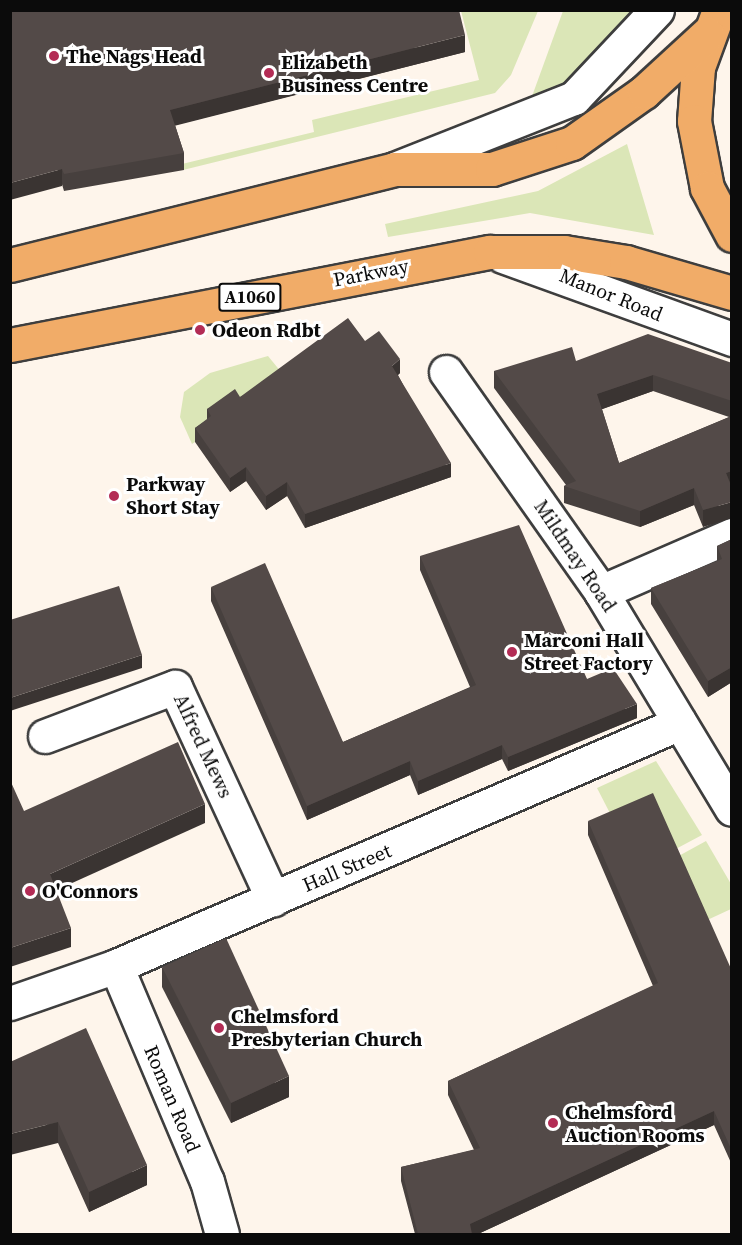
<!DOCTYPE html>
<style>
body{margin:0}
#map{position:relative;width:742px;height:1245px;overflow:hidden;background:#fef5eb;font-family:"Source Serif 4",serif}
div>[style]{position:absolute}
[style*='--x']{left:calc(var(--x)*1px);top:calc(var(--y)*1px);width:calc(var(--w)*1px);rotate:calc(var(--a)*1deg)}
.green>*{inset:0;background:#dbe6b7}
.roads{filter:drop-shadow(2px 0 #3e3e3e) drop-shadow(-2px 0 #3e3e3e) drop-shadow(0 2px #3e3e3e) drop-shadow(0 -2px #3e3e3e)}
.street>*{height:33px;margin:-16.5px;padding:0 16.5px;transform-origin:16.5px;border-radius:16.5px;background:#fff}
.primary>*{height:33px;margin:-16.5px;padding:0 16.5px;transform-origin:16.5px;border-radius:16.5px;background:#f1ac68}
.wall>*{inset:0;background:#47403e}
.shaded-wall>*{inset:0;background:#3a3432}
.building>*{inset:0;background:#534a48}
.dots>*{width:16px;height:16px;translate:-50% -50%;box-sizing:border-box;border:3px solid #fff;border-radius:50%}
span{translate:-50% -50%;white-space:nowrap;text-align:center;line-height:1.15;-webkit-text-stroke:6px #fff;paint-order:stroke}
.shield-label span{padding:2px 4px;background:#fff;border:2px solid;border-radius:4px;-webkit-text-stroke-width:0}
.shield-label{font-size:18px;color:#0b0b0b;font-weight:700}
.poi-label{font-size:20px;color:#0b0b0b;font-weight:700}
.left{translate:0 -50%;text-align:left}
.street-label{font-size:20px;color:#0b0b0b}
.frame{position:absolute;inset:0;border:12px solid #0b0b0b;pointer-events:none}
</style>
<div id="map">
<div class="green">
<div style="clip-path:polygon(461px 11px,538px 11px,511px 75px,495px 93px,183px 170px,182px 164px,314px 132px,312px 120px,479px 80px)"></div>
<div style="clip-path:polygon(563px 11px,638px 11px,571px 80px,531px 99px)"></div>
<div style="clip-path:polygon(627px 144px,654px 235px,530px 213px,388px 237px,385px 224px,538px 191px)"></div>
<div style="clip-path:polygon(268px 356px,286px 378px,192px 444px,180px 417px,184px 392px,210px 373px)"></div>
<div style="clip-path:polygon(656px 761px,702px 835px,672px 851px,615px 823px,597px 788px)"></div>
<div style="clip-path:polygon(706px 841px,731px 884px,731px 909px,703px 922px,675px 858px)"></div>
</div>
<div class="roads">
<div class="street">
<div style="--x:397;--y:168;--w:190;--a:-21.6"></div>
<div style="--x:574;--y:98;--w:121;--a:-46.7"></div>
<div style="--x:503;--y:256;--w:244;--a:19.9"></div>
<div style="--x:446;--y:372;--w:269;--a:54.8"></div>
<div style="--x:601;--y:592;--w:253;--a:58.9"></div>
<div style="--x:601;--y:592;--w:143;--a:-23.5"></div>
<div style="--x:45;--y:736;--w:139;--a:-20.7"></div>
<div style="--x:175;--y:687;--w:234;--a:65.2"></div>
<div style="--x:116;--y:966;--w:233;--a:67.1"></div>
<div style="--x:207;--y:1181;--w:55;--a:74.2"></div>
<div style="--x:10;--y:1003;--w:112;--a:-19.2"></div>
<div style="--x:116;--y:966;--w:614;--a:-23.31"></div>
</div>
<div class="primary">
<div style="--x:719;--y:10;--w:61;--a:110.2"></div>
<div style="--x:698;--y:67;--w:54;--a:94.2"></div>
<div style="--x:694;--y:121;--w:68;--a:79"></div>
<div style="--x:707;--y:188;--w:53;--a:62"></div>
<div style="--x:10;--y:265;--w:397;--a:-14"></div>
<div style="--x:395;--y:169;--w:97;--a:0"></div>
<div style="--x:492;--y:169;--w:84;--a:-18"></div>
<div style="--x:572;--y:143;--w:88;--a:-35.3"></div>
<div style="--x:644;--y:92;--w:86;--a:-42.6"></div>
<div style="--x:10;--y:345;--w:489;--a:-11"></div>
<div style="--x:490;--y:252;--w:74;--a:0"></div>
<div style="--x:564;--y:252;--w:63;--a:9.2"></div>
<div style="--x:626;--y:262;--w:110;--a:16.3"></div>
</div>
</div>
<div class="wall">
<div style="clip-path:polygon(10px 10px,465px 52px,175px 125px,184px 153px,184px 170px,64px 191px)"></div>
<div style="clip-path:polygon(365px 341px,400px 373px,398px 375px,451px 477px,305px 528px,287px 496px,266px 510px,246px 481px,230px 492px,195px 442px,195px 428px,207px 420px,207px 409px,240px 397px)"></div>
<div style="clip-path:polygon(evenodd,576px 361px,732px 363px,732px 487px,703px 527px,694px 505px,640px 527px,564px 503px,564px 486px,566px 485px,494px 388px,494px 371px,576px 361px,653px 391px,729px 417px,619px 463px,602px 409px,653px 391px)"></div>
<div style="clip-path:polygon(732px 539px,732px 682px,708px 697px,651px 604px,651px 588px,717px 561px,717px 546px)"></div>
<div style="clip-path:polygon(420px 556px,587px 679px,637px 718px,508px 771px,502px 759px,418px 795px,410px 775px,307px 820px,211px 601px,211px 587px,343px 742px,470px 687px,420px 570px)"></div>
<div style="clip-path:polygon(588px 821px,732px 971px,732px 1165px,714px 1125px,478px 1234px,415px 1234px,401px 1181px,401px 1167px,474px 1150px,448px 1095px,448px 1081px,653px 986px,588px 835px)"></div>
<div style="clip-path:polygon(162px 967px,289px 1097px,231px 1123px,162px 987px)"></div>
<div style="clip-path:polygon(10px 1062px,147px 1185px,89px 1212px,58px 1143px)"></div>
</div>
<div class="shaded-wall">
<div style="clip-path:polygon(465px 35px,465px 52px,170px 127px,170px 110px)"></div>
<div style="clip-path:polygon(62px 169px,62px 186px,10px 200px,10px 183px)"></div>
<div style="clip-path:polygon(400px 359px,400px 373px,392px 380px,392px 366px)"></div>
<div style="clip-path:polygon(653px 375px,653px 391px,597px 411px,597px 394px)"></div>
<div style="clip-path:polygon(451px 463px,451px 477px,305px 528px,305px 514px)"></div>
<div style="clip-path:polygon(246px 467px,246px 481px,230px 492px,230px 478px)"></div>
<div style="clip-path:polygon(732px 471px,732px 487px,726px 473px)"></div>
<div style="clip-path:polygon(287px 482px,287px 496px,266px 510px,266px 496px)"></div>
<div style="clip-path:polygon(694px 488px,694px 505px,640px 527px,640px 511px)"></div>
<div style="clip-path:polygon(732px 502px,732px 518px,703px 527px,703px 510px)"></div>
<div style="clip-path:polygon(142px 655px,142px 668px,10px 711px,10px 698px)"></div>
<div style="clip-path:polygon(732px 667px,732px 682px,708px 697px,708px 681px)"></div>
<div style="clip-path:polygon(637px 704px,637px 718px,508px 771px,508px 757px)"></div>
<div style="clip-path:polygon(502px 745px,502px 759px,418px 795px,418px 781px)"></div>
<div style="clip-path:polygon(410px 761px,410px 775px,307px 820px,307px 806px)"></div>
<div style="clip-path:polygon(205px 804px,205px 823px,50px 893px,50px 874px)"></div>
<div style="clip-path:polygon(71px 928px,71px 947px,10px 967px,10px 948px)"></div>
<div style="clip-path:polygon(289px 1076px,289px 1097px,231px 1123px,231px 1103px)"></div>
<div style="clip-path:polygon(714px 1111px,714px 1125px,478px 1234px,470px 1234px,470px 1224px)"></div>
<div style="clip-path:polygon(58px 1122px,58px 1143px,10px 1155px,10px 1134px)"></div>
<div style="clip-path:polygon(147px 1165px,147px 1185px,89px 1212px,89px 1192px)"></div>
</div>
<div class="building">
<div style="clip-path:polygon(10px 10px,459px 10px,465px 35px,170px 110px,184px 153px,64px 174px,62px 169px,10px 183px)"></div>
<div style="clip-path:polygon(348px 318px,365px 341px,379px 331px,400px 359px,392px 366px,451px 463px,305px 514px,287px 482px,266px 496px,246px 467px,230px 478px,195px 428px,211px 416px,207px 409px,235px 389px,240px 397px)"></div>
<div style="clip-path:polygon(648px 334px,732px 363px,732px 401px,653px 375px,597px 394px,619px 463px,732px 416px,732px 471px,726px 473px,732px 488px,732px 502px,703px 510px,694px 488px,640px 511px,564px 486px,576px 481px,494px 371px,572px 347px,576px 361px)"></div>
<div style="clip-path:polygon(519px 525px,587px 679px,613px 668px,637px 704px,508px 757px,502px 745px,418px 781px,410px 761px,307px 806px,211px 587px,265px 563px,343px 742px,476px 685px,420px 556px)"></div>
<div style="clip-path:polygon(732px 539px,732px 667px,708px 681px,651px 588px,722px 559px,717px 546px)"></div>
<div style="clip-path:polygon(119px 586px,142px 655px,10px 698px,10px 620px)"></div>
<div style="clip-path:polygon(178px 742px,205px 804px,50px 874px,71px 928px,10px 948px,10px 780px,24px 811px)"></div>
<div style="clip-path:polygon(653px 793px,732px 971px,732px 1151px,714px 1111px,470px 1224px,472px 1234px,418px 1234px,401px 1167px,480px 1148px,448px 1081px,658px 983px,588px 821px)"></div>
<div style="clip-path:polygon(226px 938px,289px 1076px,231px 1103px,162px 967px)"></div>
<div style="clip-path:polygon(86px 1028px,147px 1165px,89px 1192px,58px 1122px,10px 1134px,10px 1062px)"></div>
</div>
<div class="dots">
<div style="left:54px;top:56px;background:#b32c55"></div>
<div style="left:269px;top:73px;background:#b32c55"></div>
<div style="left:200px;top:330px;background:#b32c55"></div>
<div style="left:114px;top:496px;background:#b32c55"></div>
<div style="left:512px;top:652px;background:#b32c55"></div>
<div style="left:30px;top:891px;background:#b32c55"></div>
<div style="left:219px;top:1028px;background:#b32c55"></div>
<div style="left:553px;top:1123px;background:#b32c55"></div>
</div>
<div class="shield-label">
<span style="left:250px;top:297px">A1060</span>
</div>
<div class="poi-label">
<span class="left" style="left:66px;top:56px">The Nags Head</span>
<span class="left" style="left:281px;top:74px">Elizabeth<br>Business Centre</span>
<span class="left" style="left:212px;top:330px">Odeon Rdbt</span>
<span class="left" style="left:126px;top:496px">Parkway<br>Short Stay</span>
<span class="left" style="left:524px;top:652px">Marconi Hall<br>Street Factory</span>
<span class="left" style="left:42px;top:891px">O'Connors</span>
<span class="left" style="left:231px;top:1028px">Chelmsford<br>Presbyterian Church</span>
<span class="left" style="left:565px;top:1124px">Chelmsford<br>Auction Rooms</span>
</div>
<div class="street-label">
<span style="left:371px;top:273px;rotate:-11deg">Parkway</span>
<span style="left:611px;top:295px;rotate:22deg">Manor Road</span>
<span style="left:575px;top:556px;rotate:56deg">Mildmay Road</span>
<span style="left:203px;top:746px;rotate:65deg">Alfred Mews</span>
<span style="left:347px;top:868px;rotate:-23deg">Hall Street</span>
<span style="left:172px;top:1099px;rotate:67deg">Roman Road</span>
</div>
<div class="frame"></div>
</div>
